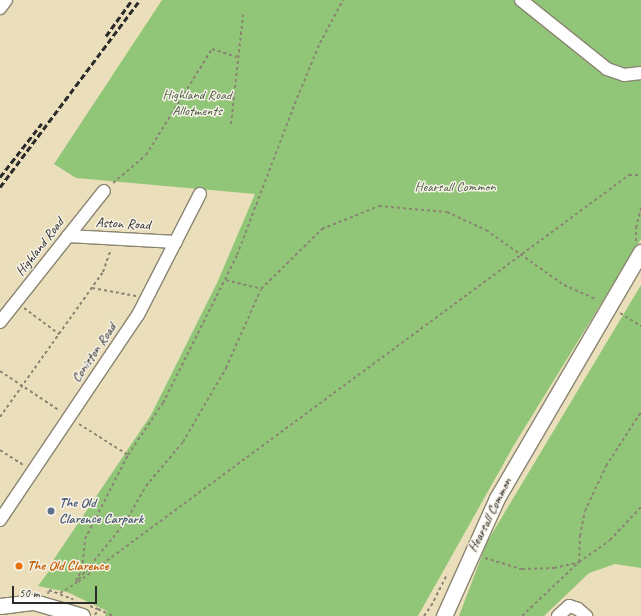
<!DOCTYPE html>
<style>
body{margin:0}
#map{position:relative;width:641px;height:616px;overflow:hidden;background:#eadfba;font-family:Caveat,sans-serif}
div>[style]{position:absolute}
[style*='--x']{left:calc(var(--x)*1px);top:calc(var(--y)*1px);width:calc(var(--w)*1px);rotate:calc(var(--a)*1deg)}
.green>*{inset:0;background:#91c678}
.path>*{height:2px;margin-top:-1px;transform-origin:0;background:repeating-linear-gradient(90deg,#8a8572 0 3px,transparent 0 6px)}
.roads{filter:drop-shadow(1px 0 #8a8572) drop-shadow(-1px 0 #8a8572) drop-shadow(0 1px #8a8572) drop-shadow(0 -1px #8a8572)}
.minor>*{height:12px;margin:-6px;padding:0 6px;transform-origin:6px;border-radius:6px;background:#fff}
.major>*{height:15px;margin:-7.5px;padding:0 7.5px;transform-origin:7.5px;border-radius:7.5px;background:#fff}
.rail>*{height:3px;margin-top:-1.5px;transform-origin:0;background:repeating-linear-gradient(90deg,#2b2b2b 0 6px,transparent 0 9px)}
.dots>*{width:11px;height:11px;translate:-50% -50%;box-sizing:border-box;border:2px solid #f7f3e8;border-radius:50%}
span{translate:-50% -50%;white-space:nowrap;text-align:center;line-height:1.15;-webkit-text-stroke:3px #f7f3e8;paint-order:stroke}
.park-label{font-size:14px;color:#4a5a42}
.street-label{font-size:14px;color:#2b2b2b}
.service-label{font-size:14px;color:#4e5e75;font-weight:700}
.left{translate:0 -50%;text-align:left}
.food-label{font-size:14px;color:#c56008;font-weight:700}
.scale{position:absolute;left:12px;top:586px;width:85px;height:18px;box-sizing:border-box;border:2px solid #2b2b2b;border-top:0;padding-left:5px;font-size:12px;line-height:14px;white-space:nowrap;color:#2b2b2b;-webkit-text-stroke:3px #f7f3e8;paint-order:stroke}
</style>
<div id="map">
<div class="green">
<div style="clip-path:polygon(162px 0,641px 0,641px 239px,514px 445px,418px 616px,105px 616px,107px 611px,67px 592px,38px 586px,54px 564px,52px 562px,151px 415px,217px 283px,255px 194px,76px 178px,54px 164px)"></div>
<div style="clip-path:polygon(641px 285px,641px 568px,615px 564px,589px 573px,544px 616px,459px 616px,487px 542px)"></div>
</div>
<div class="path">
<div style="--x:231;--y:124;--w:110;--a:-83.7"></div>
<div style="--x:113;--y:183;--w:43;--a:-40.3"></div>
<div style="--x:146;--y:155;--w:125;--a:-58.1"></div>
<div style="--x:212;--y:49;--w:26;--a:18"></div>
<div style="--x:636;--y:241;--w:13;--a:-90"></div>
<div style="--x:636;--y:228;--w:21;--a:-76"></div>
<div style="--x:226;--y:280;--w:36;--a:14"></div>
<div style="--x:92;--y:288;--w:45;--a:10.3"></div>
<div style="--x:24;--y:308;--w:44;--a:36.6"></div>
<div style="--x:620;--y:313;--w:25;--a:32"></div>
<div style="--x:0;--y:371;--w:72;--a:33.7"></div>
<div style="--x:0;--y:417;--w:178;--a:-54.6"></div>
<div style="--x:103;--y:272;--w:24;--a:-71"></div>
<div style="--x:79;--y:424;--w:58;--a:32.3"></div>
<div style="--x:0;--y:450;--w:27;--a:33"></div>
<div style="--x:485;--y:558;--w:39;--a:17"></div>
<div style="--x:522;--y:569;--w:32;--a:-2"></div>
<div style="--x:554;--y:568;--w:26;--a:-13"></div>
<div style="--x:579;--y:562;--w:26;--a:-88"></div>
<div style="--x:580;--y:536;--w:25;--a:-79"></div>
<div style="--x:585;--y:511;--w:50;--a:-65"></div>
<div style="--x:606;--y:466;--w:64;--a:-57.1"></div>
<div style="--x:76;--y:581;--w:13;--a:-63"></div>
<div style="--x:82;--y:569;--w:30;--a:-84"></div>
<div style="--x:85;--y:539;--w:94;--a:-62.9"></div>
<div style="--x:128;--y:455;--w:63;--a:-56.1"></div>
<div style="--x:163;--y:403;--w:165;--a:-63.4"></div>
<div style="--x:237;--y:255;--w:168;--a:-69.1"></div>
<div style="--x:297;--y:98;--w:60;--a:-67.3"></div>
<div style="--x:320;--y:43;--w:49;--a:-61.9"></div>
<div style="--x:78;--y:582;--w:685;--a:-36.45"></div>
<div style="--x:629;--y:175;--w:12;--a:0"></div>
<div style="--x:75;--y:584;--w:79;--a:-50.7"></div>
<div style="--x:125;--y:523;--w:43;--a:-60.4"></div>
<div style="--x:146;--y:486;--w:57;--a:-49.9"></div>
<div style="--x:183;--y:442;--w:86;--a:-59.8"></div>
<div style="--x:226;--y:368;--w:86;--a:-66.1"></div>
<div style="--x:261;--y:289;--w:86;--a:-44.5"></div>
<div style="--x:322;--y:229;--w:61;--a:-22"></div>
<div style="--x:379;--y:206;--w:68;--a:5"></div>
<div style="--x:447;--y:212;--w:43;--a:24.8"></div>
<div style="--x:486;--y:230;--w:95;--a:35.2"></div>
<div style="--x:564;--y:285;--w:36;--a:24"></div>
<div style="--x:60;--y:593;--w:17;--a:-31"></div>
<div style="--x:48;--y:594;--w:4;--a:-76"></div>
<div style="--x:49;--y:590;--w:26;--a:21"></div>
<div style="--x:90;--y:606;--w:9;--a:21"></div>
<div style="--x:95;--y:615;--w:7;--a:-63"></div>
<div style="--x:98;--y:609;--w:17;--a:25"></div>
<div style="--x:424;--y:616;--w:12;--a:-55"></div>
<div style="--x:431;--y:606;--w:36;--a:-63"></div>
<div style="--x:522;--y:616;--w:79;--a:-43.5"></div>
<div style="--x:579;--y:562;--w:38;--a:-35"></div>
<div style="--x:610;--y:540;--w:45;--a:-46.8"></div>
</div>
<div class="roads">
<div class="minor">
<div style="--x:521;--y:0;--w:110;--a:38.7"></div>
<div style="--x:607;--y:69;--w:18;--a:19"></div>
<div style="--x:624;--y:75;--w:17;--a:-7"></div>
<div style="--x:0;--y:8;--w:10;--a:-53"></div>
<div style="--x:68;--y:236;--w:108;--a:3.2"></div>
<div style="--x:0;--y:322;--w:167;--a:-51.6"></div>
<div style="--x:0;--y:520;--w:247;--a:-56.1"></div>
<div style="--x:138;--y:315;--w:136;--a:-62.9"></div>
<div style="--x:558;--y:616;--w:15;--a:-42"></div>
<div style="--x:569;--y:606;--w:9;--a:18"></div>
<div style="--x:578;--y:609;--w:11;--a:41"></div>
</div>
<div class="major">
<div style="--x:0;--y:606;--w:34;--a:-7"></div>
<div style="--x:34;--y:602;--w:50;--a:16.3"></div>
<div style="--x:444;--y:616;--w:129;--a:-65.8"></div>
<div style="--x:497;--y:498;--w:285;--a:-59.7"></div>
</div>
</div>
<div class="rail">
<div style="--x:106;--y:36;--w:44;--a:-54.2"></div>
<div style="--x:0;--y:177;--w:68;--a:-52.1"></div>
<div style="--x:0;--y:187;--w:234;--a:-53.2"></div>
</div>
<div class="dots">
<div style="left:51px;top:511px;background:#5c6f8a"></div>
<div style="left:19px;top:566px;background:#e8710a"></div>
</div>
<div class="park-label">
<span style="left:197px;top:103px">Highland Road<br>Allotments</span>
<span style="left:455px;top:187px">Hearsall Common</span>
</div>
<div class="street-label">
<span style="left:123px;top:224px;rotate:3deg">Aston Road</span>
<span style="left:40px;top:247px;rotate:-52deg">Highland Road</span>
<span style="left:94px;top:353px;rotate:-56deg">Coniston Road</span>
<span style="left:490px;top:515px;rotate:-63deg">Hearsall Common</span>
</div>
<div class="service-label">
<span class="left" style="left:59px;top:511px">The Old<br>Clarence Carpark</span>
</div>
<div class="food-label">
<span class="left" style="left:27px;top:566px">The Old Clarence</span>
</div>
<div class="scale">50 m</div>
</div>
